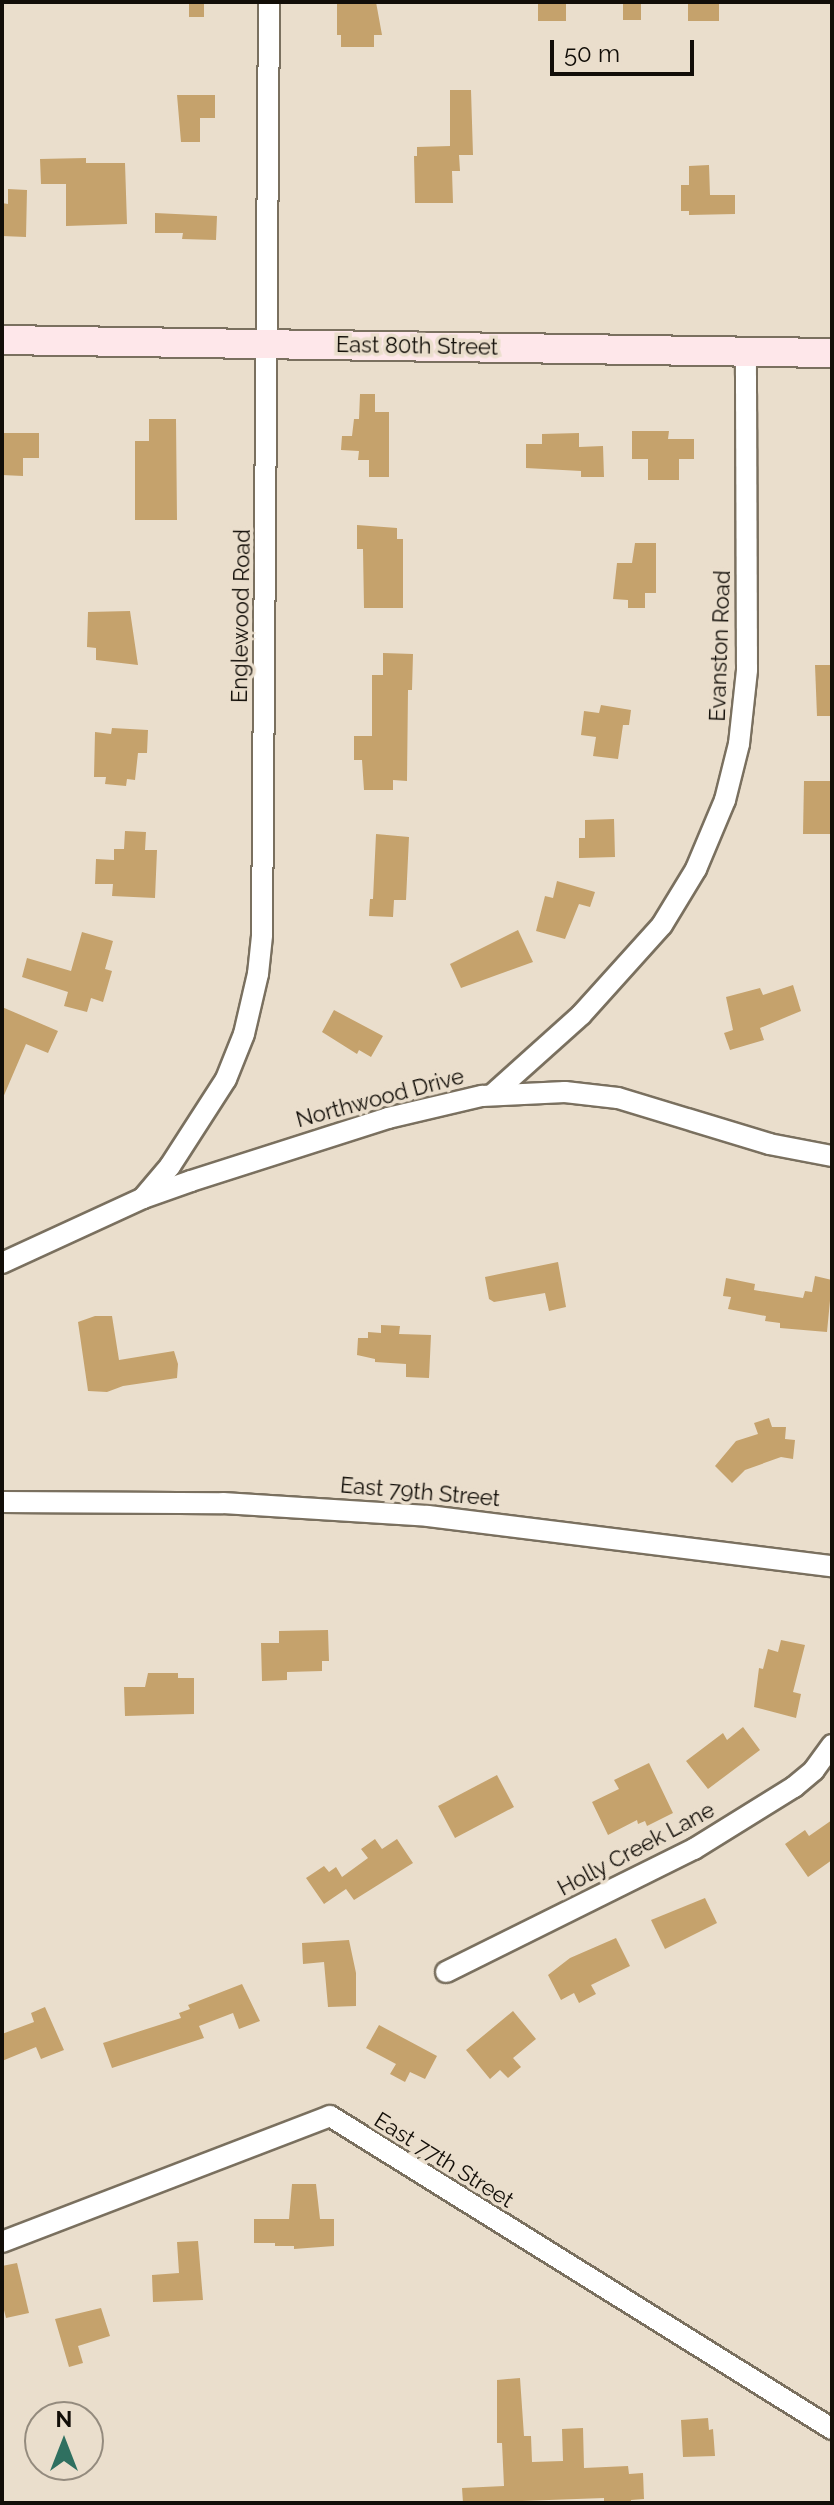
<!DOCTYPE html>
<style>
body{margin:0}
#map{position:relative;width:834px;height:2505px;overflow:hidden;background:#eadecc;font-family:Raleway,sans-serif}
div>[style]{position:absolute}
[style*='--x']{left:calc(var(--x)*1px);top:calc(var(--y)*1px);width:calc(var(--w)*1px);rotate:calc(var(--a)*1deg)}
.building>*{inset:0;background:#c5a26c}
.roads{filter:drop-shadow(2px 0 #7a705f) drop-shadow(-2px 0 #7a705f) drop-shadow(0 2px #7a705f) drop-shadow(0 -2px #7a705f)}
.street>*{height:20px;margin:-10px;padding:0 10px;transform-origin:10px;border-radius:10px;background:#fff}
.secondary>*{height:28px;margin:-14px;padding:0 14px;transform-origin:14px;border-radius:14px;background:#fee7ea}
span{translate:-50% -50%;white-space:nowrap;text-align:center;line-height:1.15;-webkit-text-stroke:7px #eadecc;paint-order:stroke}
.street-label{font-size:22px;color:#120e08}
.frame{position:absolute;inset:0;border:4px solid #120e08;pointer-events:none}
.north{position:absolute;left:24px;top:2401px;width:80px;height:80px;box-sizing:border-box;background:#eadecc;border:2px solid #948b7e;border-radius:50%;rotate:0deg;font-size:22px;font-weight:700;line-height:32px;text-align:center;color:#120e08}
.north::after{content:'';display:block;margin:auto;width:28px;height:36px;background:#2f7060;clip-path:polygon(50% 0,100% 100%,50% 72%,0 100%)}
.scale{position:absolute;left:550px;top:40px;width:144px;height:36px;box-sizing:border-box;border:4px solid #120e08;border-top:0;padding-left:10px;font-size:24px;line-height:28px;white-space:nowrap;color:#120e08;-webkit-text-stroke:6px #eadecc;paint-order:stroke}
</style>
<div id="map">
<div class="building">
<div style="clip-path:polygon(189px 2px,204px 2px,204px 17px,189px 17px)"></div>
<div style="clip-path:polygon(337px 2px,376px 2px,382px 35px,374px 35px,374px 47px,341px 47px,341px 35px,337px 35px)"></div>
<div style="clip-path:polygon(538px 2px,566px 2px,566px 21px,538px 21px)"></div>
<div style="clip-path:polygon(623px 2px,641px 2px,641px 20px,623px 20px)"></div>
<div style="clip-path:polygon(688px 2px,719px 2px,719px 21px,688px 21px)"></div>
<div style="clip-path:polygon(450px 90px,471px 90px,473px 155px,459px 155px,460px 171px,452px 171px,453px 203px,415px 203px,414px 156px,417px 156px,417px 147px,450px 146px)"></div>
<div style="clip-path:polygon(177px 95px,215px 95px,215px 118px,200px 118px,200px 142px,181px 142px)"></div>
<div style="clip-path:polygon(86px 158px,86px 163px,125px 163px,127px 224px,66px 226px,66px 184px,41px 184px,40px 159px)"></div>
<div style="clip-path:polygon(709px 165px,710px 195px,735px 195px,735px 214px,689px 215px,689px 211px,681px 211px,681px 185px,689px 185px,689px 166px)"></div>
<div style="clip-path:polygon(8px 189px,27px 190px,26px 237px,2px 236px,2px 203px,8px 204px)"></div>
<div style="clip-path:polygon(155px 213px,217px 216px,216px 240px,182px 239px,183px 233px,155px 233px)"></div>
<div style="clip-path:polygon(360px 394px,375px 394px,375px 412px,389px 412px,389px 477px,369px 477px,369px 460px,358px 460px,359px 451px,341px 450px,342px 436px,352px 436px,354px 419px,359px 419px)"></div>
<div style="clip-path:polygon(149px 419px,176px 419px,177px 520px,135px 520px,135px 441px,149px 441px)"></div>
<div style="clip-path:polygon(632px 431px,669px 431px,668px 439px,694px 439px,694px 459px,679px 459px,679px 480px,648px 480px,648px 459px,632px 459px)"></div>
<div style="clip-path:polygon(2px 433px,39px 433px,39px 458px,23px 458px,23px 476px,2px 475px)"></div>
<div style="clip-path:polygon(579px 433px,579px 447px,603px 446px,604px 477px,581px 477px,581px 471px,526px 468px,526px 444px,542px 444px,542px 434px)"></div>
<div style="clip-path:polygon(357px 525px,397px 528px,397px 539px,403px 539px,403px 608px,364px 608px,363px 549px,357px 549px)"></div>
<div style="clip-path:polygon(635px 543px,656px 543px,656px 593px,645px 593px,645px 608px,628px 608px,628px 600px,613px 599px,617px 563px,632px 563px)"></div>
<div style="clip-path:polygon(130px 611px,138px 665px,96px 660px,96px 648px,87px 647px,88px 612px)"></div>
<div style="clip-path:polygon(383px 653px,413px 654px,412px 690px,408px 690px,407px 781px,393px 780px,393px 790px,364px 790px,362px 760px,354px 760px,354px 736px,372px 736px,372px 675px,383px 675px)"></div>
<div style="clip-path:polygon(815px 665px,832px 665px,832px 716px,817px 716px)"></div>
<div style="clip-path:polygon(601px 705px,631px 710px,629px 725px,623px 725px,618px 759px,593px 756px,596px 737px,581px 735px,584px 711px,599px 713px)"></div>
<div style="clip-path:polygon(112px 728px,148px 730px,147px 753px,138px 753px,135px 780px,127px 779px,126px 786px,105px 784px,106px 777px,94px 777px,95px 732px,111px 734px)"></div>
<div style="clip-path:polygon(804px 781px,832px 781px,832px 834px,803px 834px)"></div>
<div style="clip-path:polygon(614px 819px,615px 857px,579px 858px,579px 838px,585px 838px,585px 820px)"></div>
<div style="clip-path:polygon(125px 831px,146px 832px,145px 850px,157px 850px,155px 898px,112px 896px,113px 884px,95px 884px,96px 859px,114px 860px,114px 849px,124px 849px)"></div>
<div style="clip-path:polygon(376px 834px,409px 837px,406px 900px,394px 900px,393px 917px,369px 916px,370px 899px,373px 899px)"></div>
<div style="clip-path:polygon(557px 881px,595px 892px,590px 907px,579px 904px,565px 939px,536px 931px,545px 896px,553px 898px)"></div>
<div style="clip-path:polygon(518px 930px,533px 962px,461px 988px,450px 964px)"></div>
<div style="clip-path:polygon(82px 932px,113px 941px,105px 969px,112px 971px,103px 1002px,91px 998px,87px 1012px,64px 1006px,68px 992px,22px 977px,27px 958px,71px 971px)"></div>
<div style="clip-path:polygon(793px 985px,801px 1011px,760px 1028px,764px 1040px,730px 1050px,724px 1033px,733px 1030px,726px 997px,760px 988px,763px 995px)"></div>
<div style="clip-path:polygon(2px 1007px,58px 1031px,48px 1053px,26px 1044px,2px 1100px)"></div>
<div style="clip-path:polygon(334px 1010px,383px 1036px,371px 1057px,359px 1050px,357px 1054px,322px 1032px)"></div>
<div style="clip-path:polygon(558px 1262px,566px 1307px,549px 1311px,545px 1293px,494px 1302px,489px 1299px,485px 1277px)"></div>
<div style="clip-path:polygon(815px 1276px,832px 1280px,827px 1332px,780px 1328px,780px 1323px,765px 1321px,766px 1316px,728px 1309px,731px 1297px,723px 1296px,726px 1278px,755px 1284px,754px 1290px,803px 1298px,805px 1291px,812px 1292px)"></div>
<div style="clip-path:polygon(95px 1316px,112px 1316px,119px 1360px,174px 1351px,178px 1364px,177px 1378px,123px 1386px,107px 1392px,88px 1391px,78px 1322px)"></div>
<div style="clip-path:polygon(381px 1325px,400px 1326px,399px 1334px,431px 1335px,429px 1378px,406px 1377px,406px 1364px,375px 1362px,375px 1359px,357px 1355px,358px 1338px,368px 1338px,368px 1332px,381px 1333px)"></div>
<div style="clip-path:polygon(769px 1418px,772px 1427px,786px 1427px,785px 1439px,795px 1440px,793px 1459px,781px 1457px,745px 1470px,732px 1483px,715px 1466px,736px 1441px,758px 1434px,754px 1423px)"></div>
<div style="clip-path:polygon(328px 1630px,329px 1661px,322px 1661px,322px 1671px,287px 1672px,287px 1680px,262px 1681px,261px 1643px,279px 1643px,279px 1631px)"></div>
<div style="clip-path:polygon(781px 1640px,805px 1645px,793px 1692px,801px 1694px,796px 1718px,754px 1707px,759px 1668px,763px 1669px,768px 1649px,778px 1652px)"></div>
<div style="clip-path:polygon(148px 1673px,178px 1673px,178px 1678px,194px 1678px,194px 1714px,125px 1716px,124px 1687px,145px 1687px)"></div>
<div style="clip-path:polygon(743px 1727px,760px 1750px,708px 1789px,686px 1761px,723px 1733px,727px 1740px)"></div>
<div style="clip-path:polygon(649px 1763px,673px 1813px,647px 1826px,645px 1821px,638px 1824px,637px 1820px,608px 1835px,592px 1802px,619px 1789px,614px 1780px)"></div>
<div style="clip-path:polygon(497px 1775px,514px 1807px,455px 1838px,438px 1806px)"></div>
<div style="clip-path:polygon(832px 1820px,832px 1860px,808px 1877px,785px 1844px,805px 1830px,809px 1836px)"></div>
<div style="clip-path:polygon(375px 1839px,382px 1849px,397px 1839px,413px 1863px,354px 1900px,346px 1889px,324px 1904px,306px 1878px,324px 1866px,329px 1872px,336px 1867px,342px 1877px,368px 1858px,361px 1849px)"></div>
<div style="clip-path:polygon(705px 1898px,717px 1923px,665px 1949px,651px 1920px)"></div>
<div style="clip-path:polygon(616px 1938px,630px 1966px,591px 1985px,596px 1994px,579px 2003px,574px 1993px,561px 2000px,548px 1975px,570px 1958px)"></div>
<div style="clip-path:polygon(349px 1940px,356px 1973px,356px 2006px,328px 2007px,324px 1962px,303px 1964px,302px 1943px)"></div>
<div style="clip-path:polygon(242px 1984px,260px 2021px,239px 2029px,233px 2013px,199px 2026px,204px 2038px,112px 2068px,103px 2043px,181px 2018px,179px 2013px,190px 2009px,188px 2005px)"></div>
<div style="clip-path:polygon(45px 2007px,64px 2050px,41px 2059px,36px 2047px,2px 2061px,2px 2034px,34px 2022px,31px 2013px)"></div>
<div style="clip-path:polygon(513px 2011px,536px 2039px,513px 2058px,521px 2067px,508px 2078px,500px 2070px,490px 2079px,466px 2050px)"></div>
<div style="clip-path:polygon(379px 2025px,437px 2056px,425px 2079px,410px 2072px,405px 2082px,390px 2074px,396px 2064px,366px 2048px)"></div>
<div style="clip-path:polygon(292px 2184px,316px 2184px,320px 2219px,334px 2219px,334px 2246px,294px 2249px,294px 2246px,275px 2246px,275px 2243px,254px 2243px,254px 2219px,289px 2219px)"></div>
<div style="clip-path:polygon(198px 2241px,203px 2300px,153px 2302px,152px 2275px,179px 2273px,177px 2242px)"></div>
<div style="clip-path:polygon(17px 2263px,29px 2313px,6px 2318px,2px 2302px,2px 2266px)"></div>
<div style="clip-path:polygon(101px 2308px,110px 2336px,78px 2346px,83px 2363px,69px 2367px,55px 2319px)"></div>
<div style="clip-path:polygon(520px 2378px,524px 2436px,531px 2436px,532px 2462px,563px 2461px,562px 2429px,583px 2428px,584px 2468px,628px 2466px,629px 2474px,643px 2473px,644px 2499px,631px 2500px,631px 2503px,604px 2503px,604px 2498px,463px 2503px,462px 2488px,504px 2486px,502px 2443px,497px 2443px,497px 2380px)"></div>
<div style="clip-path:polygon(708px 2418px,709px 2430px,713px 2429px,715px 2456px,683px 2457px,681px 2420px)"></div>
</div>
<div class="roads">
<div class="street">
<div style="--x:493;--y:1094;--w:118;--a:-41.9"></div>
<div style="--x:581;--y:1015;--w:121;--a:-48"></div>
<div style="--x:662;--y:925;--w:66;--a:-58.7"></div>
<div style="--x:696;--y:869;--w:75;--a:-67.2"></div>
<div style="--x:725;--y:800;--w:58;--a:-76"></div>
<div style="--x:739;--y:744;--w:74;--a:-83.8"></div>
<div style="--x:747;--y:670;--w:318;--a:-90.2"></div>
<div style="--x:143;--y:1198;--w:42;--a:-49.8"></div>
<div style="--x:170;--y:1166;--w:103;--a:-57.2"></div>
<div style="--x:226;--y:1079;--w:48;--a:-68.2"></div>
<div style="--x:244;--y:1034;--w:62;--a:-76.9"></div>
<div style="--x:258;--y:974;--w:39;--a:-84"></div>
<div style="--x:262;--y:935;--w:933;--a:-89.57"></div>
<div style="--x:2;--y:1263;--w:155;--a:-24.7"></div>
<div style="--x:143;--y:1198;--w:51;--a:-19.5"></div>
<div style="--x:191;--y:1181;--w:207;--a:-17.7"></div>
<div style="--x:388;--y:1118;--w:97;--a:-13.2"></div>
<div style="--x:482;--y:1096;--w:83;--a:-2.8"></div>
<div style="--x:565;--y:1092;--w:53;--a:6.5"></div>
<div style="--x:618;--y:1098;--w:158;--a:16.9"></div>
<div style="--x:769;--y:1144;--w:64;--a:10.8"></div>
<div style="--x:2;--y:1502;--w:221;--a:0.3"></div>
<div style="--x:223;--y:1503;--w:205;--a:3.6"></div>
<div style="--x:428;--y:1516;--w:407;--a:7.1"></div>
<div style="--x:446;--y:1972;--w:277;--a:-26.4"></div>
<div style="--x:694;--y:1849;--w:118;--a:-31.8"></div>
<div style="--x:794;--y:1787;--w:26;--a:-40"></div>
<div style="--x:814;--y:1770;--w:31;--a:-54"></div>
<div style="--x:2;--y:2242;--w:351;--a:-21"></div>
<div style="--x:330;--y:2116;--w:592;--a:31.94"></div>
</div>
<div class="secondary">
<div style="--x:2;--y:340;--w:830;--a:0.9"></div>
</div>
</div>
<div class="street-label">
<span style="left:417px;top:346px;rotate:1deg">East 80th Street</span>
<span style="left:241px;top:616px;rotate:-89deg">Englewood Road</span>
<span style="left:720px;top:646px;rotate:-88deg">Evanston Road</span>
<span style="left:380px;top:1098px;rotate:-15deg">Northwood Drive</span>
<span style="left:420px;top:1492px;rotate:5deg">East 79th Street</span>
<span style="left:636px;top:1849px;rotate:-28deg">Holly Creek Lane</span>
<span style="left:444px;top:2160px;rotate:32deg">East 77th Street</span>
</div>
<div class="frame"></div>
<div class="north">N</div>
<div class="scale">50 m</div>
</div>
